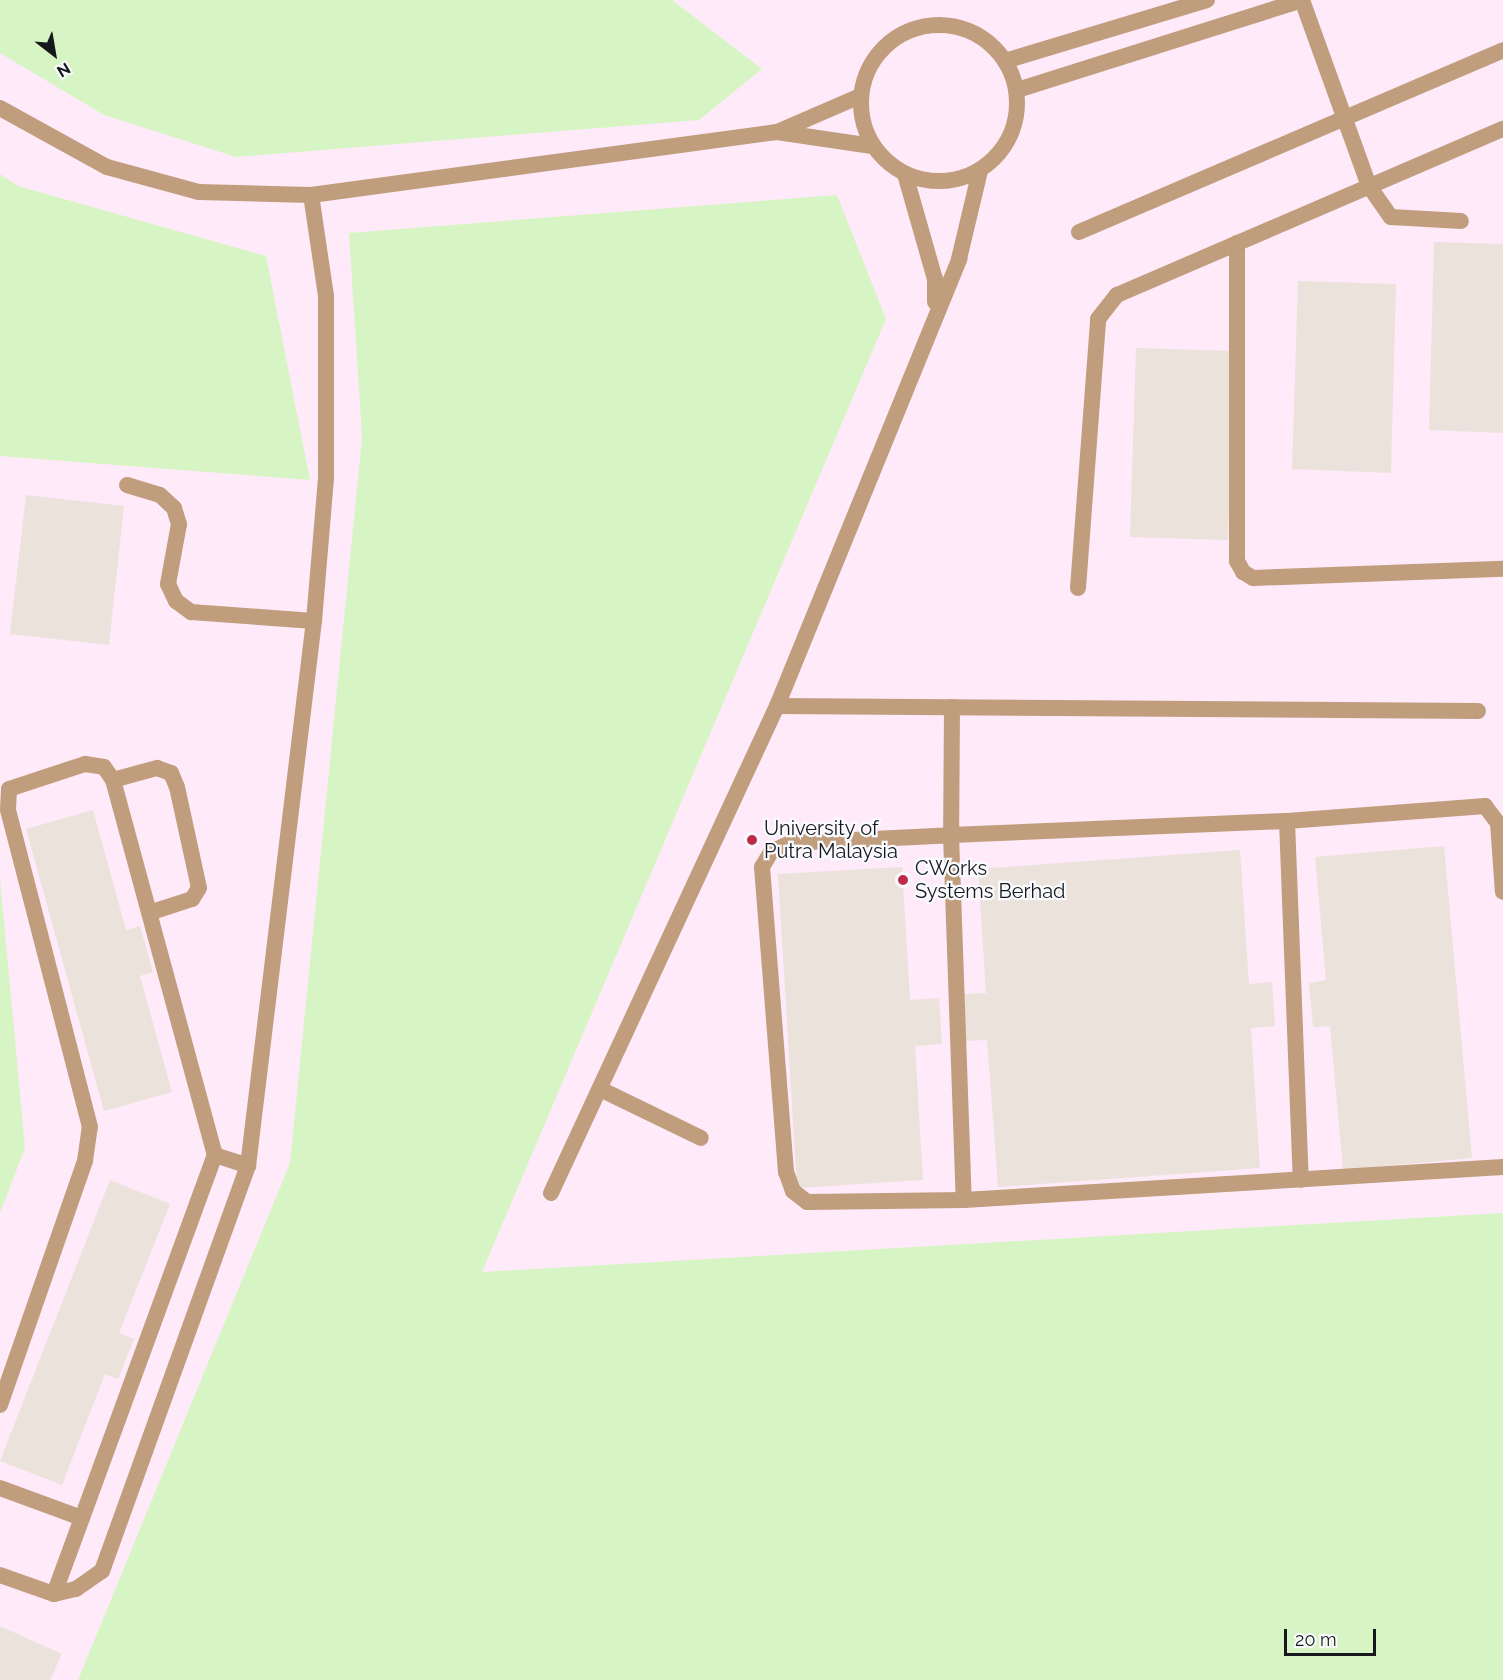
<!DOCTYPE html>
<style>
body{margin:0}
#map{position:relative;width:1503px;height:1680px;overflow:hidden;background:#fafbff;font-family:Raleway,sans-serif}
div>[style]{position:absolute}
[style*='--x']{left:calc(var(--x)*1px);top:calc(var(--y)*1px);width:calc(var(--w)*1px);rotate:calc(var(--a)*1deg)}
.education>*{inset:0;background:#ffeaf9}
.green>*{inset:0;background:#d7f5c4}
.building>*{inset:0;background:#ece2dc}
.service>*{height:16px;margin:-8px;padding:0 8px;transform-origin:8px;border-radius:8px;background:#c09e7d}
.minor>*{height:16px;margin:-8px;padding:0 8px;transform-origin:8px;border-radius:8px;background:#c09e7d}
.minor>.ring{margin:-8px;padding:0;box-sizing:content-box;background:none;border:16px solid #c09e7d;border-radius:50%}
.dots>*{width:16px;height:16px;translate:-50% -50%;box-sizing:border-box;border:3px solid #fafbff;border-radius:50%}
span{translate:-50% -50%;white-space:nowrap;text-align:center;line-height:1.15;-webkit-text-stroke:4.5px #fafbff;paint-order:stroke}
.poi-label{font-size:20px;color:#17181c}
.left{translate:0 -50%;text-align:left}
.north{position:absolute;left:24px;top:24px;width:60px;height:60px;-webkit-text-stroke:4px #fafbff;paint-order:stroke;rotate:149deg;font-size:16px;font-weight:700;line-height:24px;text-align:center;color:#17181c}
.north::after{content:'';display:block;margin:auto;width:21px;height:27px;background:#17181c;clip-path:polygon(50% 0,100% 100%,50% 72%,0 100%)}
.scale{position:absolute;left:1284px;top:1629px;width:92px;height:27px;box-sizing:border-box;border:3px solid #17181c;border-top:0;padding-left:8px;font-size:18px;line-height:21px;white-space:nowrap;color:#17181c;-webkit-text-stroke:4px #fafbff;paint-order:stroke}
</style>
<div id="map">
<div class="education">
<div style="clip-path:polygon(0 0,1503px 0,1503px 1680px,0 1680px)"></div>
</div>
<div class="green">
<div style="clip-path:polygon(0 0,672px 0,762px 69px,699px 120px,236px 157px,104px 115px,0 53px)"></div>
<div style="clip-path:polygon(0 174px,18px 186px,266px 256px,310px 480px,0 456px)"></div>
<div style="clip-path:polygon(837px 195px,886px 319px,482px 1272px,1503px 1213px,1503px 1680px,78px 1680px,290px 1163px,362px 438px,349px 233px)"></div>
<div style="clip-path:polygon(0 878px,25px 1148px,0 1213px)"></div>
</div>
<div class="building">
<div style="clip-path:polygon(1434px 242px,1503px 244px,1503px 433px,1429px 430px)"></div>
<div style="clip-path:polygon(1298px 281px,1396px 284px,1391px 473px,1292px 469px)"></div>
<div style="clip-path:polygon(1136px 348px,1234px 351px,1228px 540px,1130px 537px)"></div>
<div style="clip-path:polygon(26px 495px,124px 506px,109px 645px,10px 634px)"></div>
<div style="clip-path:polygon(93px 810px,126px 930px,140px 926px,153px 972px,140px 976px,172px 1092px,104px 1111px,26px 829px)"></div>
<div style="clip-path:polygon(1444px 846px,1472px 1158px,1343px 1170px,1330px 1026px,1313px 1027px,1309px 983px,1326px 980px,1315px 857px)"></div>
<div style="clip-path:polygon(1240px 850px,1249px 984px,1272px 982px,1275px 1026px,1251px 1028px,1260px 1168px,998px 1187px,987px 1040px,964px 1041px,961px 994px,986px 993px,978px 869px)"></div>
<div style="clip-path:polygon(902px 867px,910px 1000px,939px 998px,942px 1044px,915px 1046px,923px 1180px,797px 1188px,778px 874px)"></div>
<div style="clip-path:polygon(110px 1180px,170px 1204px,119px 1333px,134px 1339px,118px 1379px,105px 1374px,62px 1485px,0 1461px)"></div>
<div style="clip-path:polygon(0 1626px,62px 1654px,50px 1680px,0 1680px)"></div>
</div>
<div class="service">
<div style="--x:1302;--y:0;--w:198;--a:70.2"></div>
<div style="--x:1369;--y:186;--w:38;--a:55"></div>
<div style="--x:1391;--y:217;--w:70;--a:3.3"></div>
<div style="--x:0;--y:108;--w:122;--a:28.9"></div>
<div style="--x:107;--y:167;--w:95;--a:15.2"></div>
<div style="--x:199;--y:192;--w:112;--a:1.5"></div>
<div style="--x:311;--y:195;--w:470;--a:-7.7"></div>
<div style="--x:777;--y:132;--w:90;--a:-23.4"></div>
<div style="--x:777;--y:132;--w:96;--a:8.4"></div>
<div style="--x:905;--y:174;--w:109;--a:74.1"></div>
<div style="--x:935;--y:279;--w:23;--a:90"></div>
<div style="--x:1079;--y:232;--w:461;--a:-23.2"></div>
<div style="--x:1237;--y:243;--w:318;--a:90"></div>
<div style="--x:1237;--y:561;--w:13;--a:61"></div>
<div style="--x:1243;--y:572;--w:12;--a:31"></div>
<div style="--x:1253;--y:578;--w:250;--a:-2.1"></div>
<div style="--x:127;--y:485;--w:34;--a:17"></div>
<div style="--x:160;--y:495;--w:19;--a:43"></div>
<div style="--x:174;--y:508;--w:17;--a:73"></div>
<div style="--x:179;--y:524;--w:61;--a:100.4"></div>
<div style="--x:168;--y:584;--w:19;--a:65"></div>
<div style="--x:176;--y:601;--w:19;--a:36"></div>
<div style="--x:191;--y:612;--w:123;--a:4.2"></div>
<div style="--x:1078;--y:588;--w:270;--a:-85.7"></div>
<div style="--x:1098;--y:319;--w:31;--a:-52"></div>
<div style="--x:1117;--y:295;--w:420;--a:-23.3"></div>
<div style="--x:777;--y:706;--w:701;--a:0.41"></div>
<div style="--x:952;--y:707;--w:128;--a:90.4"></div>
<div style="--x:951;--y:835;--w:365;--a:88"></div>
<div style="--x:964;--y:1200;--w:157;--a:179.3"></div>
<div style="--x:807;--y:1202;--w:18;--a:-142"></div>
<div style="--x:793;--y:1191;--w:20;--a:-110"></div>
<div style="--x:786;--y:1172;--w:306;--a:-94.5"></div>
<div style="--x:762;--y:867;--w:17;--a:-59"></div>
<div style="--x:771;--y:852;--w:21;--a:-25"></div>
<div style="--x:790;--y:843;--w:161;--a:-2.8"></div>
<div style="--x:951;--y:835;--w:336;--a:-2.4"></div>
<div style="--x:1287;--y:821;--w:199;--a:-4.3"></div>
<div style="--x:1485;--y:806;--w:21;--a:53"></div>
<div style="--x:1498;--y:823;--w:69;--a:85.9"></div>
<div style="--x:113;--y:780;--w:46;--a:-15.3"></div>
<div style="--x:157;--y:768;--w:15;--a:20"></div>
<div style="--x:171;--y:773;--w:15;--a:67"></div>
<div style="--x:177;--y:787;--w:103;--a:77.7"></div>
<div style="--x:199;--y:888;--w:13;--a:122"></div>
<div style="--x:192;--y:899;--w:45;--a:162"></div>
<div style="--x:1287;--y:821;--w:359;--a:87.8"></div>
<div style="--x:600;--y:1089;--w:112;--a:25.9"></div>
<div style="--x:551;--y:1193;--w:537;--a:-65.11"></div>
<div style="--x:777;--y:706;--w:483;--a:-67.8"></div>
<div style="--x:959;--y:259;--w:90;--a:-76.6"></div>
<div style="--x:964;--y:1200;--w:540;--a:-3.5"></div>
<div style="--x:0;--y:1405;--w:258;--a:-70.8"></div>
<div style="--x:85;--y:1161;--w:34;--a:-82"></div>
<div style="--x:90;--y:1127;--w:328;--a:-104.5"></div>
<div style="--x:8;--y:809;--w:20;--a:-87"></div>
<div style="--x:9;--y:789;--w:80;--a:-18.2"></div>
<div style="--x:85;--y:764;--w:19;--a:9"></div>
<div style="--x:104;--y:767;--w:16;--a:55"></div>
<div style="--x:113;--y:780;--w:389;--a:74.8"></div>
<div style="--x:215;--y:1155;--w:35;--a:18"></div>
<div style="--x:0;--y:1488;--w:87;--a:20.1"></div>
<div style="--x:82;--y:1518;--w:81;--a:110.2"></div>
<div style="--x:82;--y:1518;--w:387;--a:-69.9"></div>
<div style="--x:0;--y:1575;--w:57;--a:19.4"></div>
<div style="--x:54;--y:1594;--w:23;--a:-13"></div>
<div style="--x:76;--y:1589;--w:32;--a:-35"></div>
<div style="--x:102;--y:1571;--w:431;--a:-70.2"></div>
<div style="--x:248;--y:1166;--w:549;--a:-83.1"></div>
<div style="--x:314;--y:621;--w:144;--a:-85.2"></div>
<div style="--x:326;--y:477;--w:181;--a:-90"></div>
<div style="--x:326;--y:296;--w:102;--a:-98.4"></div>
</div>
<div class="minor">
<div class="ring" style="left:861px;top:25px;width:140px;height:140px"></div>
<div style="--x:1005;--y:61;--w:211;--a:-16.8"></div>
<div style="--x:1017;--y:90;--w:299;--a:-17.5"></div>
</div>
<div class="dots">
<div style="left:752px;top:840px;background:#bd2c4a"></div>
<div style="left:903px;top:880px;background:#bd2c4a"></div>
</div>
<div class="poi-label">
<span class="left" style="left:764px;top:840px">University of<br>Putra Malaysia</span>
<span class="left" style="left:915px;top:880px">CWorks<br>Systems Berhad</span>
</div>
<div class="north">N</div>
<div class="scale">20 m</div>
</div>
